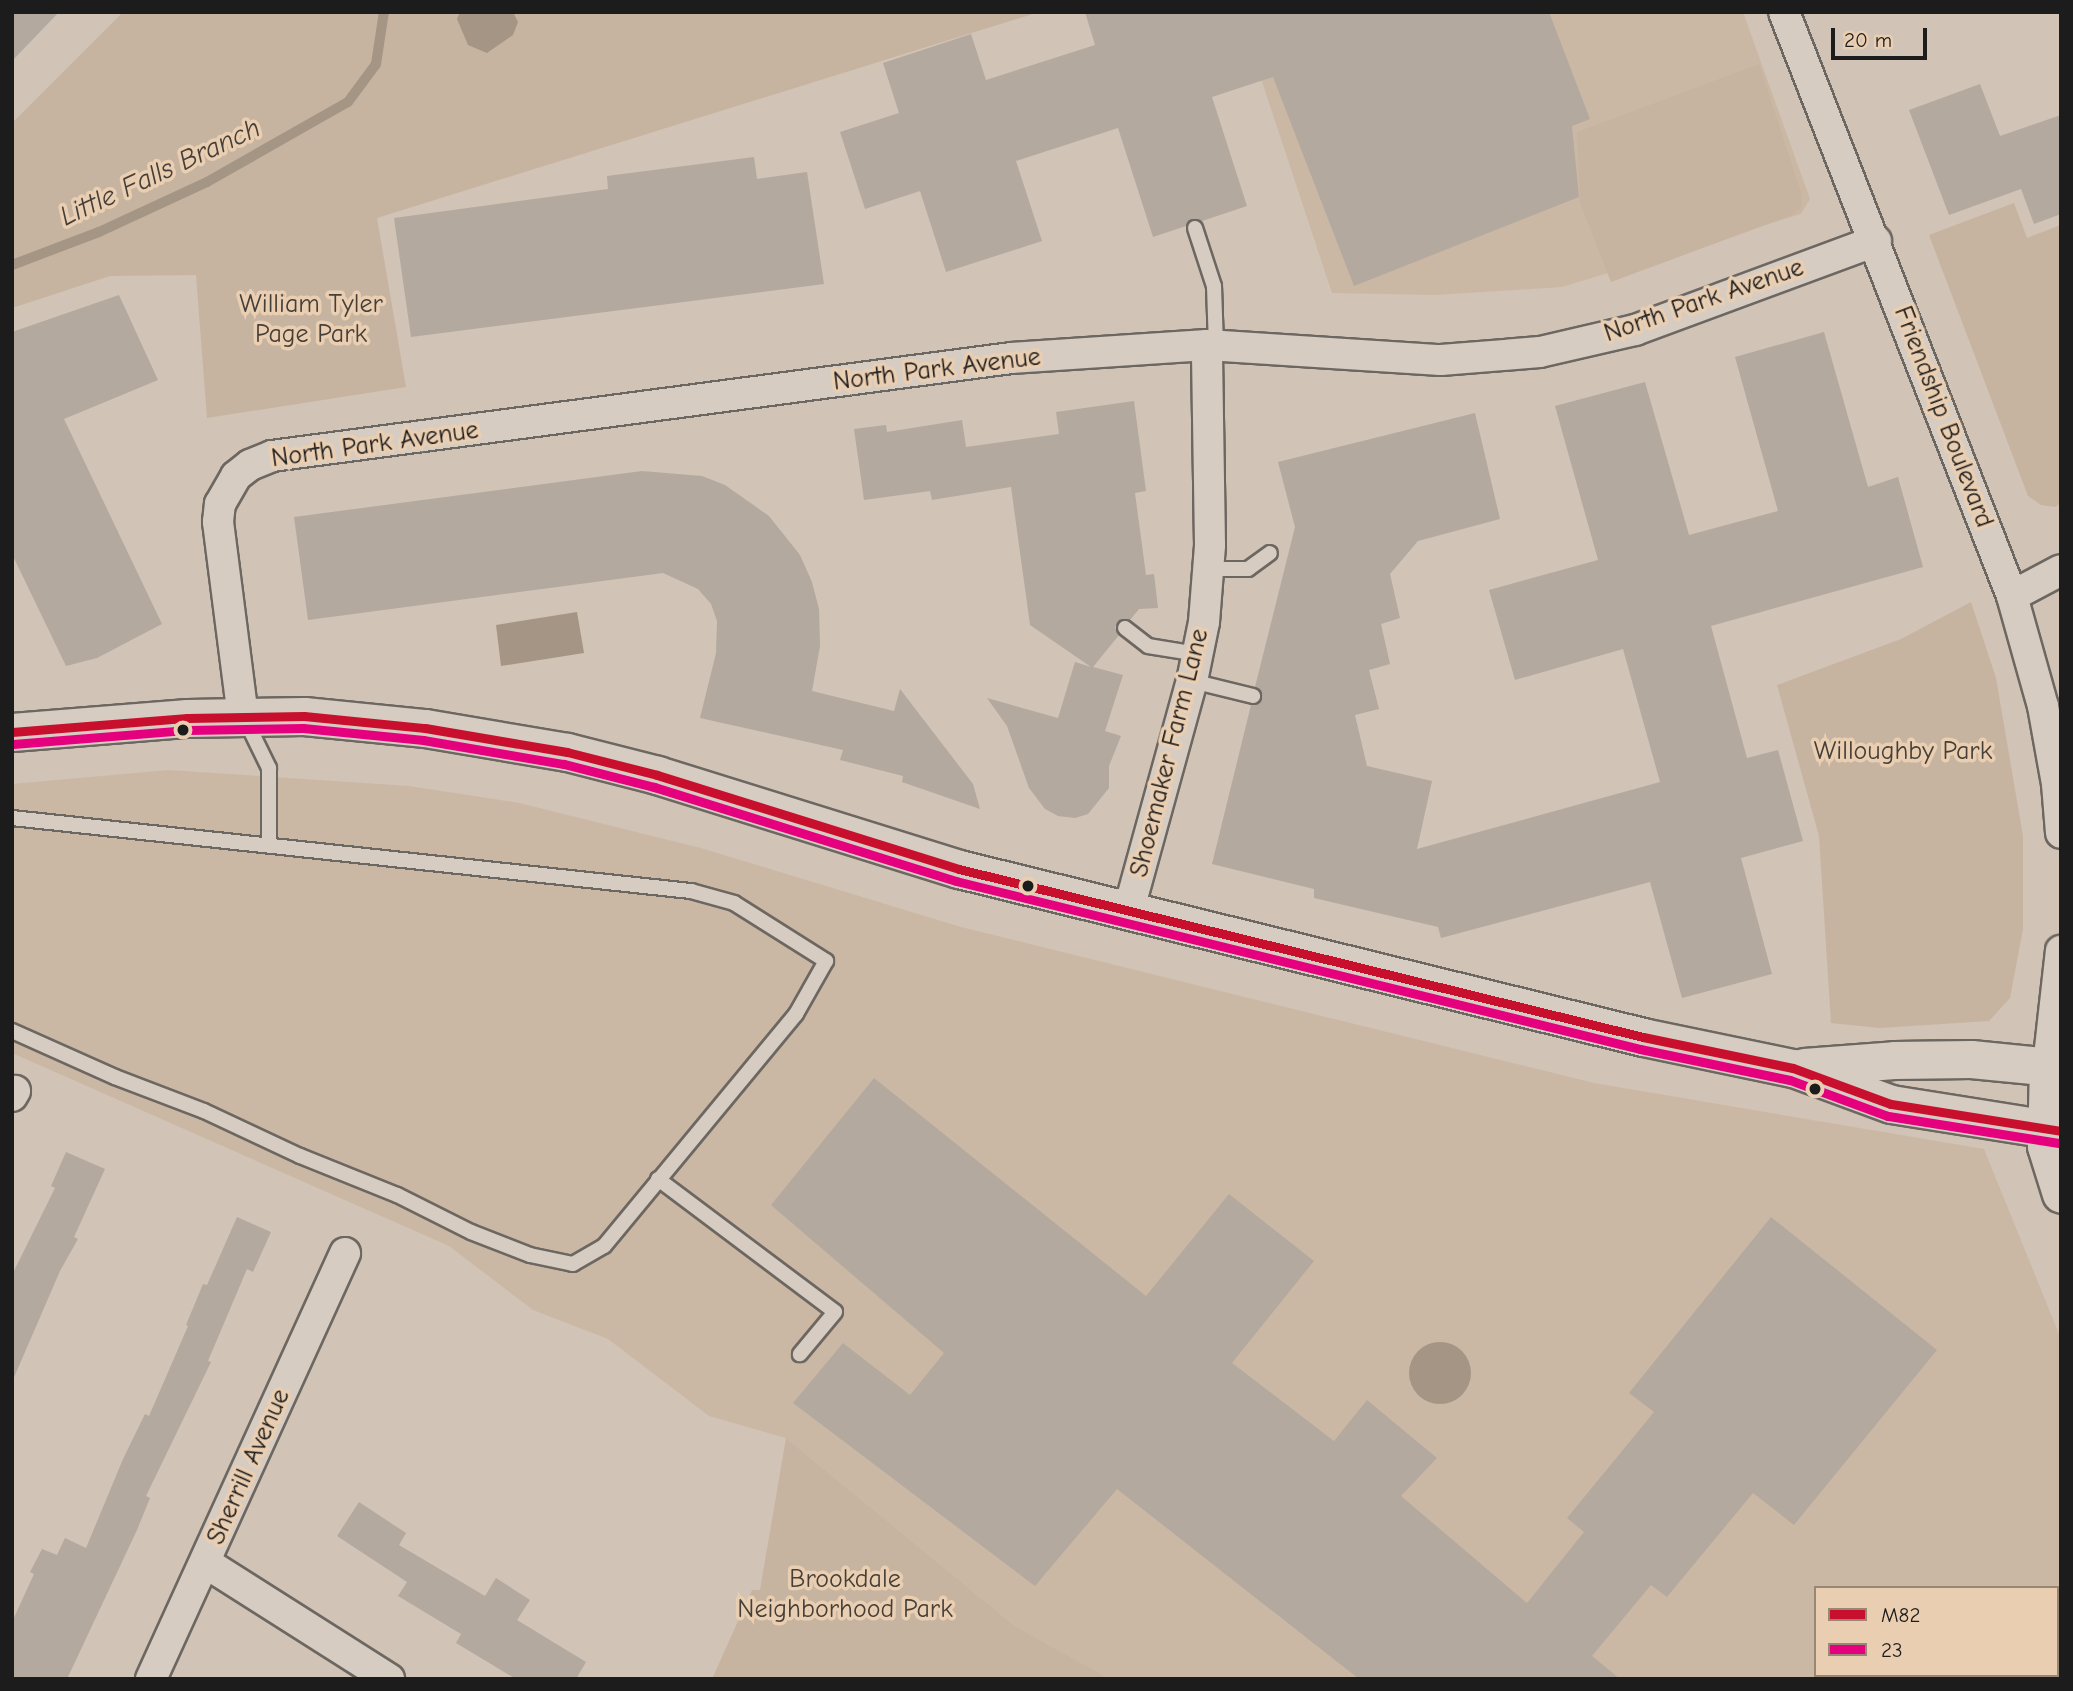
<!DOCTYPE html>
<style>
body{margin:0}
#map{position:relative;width:2073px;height:1691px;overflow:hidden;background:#d1c3b5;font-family:"Comic Neue",sans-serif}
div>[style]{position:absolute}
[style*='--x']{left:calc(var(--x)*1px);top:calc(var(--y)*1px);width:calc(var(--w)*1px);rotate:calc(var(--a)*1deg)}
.built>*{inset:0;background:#cbb8a4}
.green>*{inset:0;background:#c6b4a1}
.water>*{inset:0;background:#a49585}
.round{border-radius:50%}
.stream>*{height:10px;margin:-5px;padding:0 5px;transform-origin:5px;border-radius:5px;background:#a49585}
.building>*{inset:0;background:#b3a99f}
.roads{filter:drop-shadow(2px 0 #6d6761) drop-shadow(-2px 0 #6d6761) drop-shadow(0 2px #6d6761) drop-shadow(0 -2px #6d6761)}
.service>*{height:14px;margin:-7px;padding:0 7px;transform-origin:7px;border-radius:7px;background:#d6ccc2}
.minor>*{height:30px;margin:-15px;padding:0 15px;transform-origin:15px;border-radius:15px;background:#d6ccc2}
.tertiary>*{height:37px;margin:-18.5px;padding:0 18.5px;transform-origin:18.5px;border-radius:18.5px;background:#d6ccc2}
.bus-1>*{height:9px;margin:-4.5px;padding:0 4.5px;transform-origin:4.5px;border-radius:4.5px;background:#c8102e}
.bus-2>*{height:9px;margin:-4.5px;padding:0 4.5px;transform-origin:4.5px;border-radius:4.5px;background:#e5007d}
.dots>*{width:19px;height:19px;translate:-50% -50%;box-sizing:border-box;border:4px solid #eaceb1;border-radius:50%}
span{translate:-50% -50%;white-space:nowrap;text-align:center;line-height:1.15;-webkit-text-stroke:7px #eaceb1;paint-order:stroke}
.street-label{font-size:26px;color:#1c1c1c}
.park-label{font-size:26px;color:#443f39}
.water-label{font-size:28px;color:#453f3a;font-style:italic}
.frame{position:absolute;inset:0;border:14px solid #1c1c1c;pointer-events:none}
.legend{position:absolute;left:1814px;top:1586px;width:245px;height:91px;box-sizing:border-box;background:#eaceb1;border:2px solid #988775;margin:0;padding:9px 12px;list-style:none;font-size:21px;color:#1c1c1c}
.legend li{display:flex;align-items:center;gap:14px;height:35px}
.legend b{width:35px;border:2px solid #988775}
.scale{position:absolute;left:1831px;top:28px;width:96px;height:32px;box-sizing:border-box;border:4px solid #1c1c1c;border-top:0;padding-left:9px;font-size:21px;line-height:24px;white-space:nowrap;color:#1c1c1c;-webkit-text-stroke:5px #eaceb1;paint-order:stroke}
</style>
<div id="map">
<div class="built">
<div style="clip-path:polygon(1239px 12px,1743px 12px,1810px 199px,1801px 214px,1562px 287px,1436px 295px,1332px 293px)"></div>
<div style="clip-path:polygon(evenodd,168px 770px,409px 786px,519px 803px,701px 848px,961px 927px,1594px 1083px,1984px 1149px,2061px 1339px,2061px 1679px,1110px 1679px,1015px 1626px,786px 1438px,709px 1416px,608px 1339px,533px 1310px,449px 1246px,12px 1053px,12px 784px,168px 770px,1816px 1588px,2057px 1588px,2057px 1675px,1816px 1675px,1816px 1588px)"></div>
</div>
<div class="green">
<div style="clip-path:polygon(123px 12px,1039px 12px,377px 218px,406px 387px,207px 418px,196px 275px,110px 276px,12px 308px,12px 123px)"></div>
<div style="clip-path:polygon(1759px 64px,1802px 195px,1801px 208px,1792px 215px,1611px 282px,1580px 203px,1577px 132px)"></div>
<div style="clip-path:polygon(2014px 203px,2027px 238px,2061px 225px,2061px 503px,2055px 507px,2041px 505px,2028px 496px,1929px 235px)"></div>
<div style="clip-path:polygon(1971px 602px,1996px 678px,2023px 836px,2023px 929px,2010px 998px,1989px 1021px,1880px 1028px,1831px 1023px,1819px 836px,1777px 685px,1901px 639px)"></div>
<div style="clip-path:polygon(786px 1438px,1015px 1626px,1110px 1679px,712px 1679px,752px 1590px,760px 1590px)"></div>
</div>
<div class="water">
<div style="clip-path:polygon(460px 12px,513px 12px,518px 22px,513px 35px,487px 53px,468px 45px,457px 19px)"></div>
<div style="clip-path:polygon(577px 612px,584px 653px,501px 666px,496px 625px)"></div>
<div class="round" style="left:1409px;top:1342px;width:62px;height:62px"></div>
</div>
<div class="stream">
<div style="--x:12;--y:265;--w:93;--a:-20.8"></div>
<div style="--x:99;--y:232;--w:119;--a:-24.8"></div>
<div style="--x:207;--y:182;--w:162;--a:-29.6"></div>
<div style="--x:348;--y:102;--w:47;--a:-53.6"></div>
<div style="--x:376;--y:64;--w:53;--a:-81.3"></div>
</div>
<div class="building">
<div style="clip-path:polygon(12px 12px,59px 12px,12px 61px)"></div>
<div style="clip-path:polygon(1085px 12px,1549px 12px,1590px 119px,1572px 126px,1579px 197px,1354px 286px,1273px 77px,1212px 97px,1247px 206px,1202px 221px,1193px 219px,1186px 226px,1153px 237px,1118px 128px,1016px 161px,1042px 241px,946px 272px,920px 191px,865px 209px,840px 132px,899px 113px,883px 63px,971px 34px,986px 80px,1095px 45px)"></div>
<div style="clip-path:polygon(1980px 84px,2000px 136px,2061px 115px,2061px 214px,2034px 224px,2021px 189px,1949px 215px,1909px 110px)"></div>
<div style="clip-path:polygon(754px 157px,757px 179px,807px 172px,824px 284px,411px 337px,394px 218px,608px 189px,607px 176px)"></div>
<div style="clip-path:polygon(119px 295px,158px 380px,64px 419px,162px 624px,97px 658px,66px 666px,12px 554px,12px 332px)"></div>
<div style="clip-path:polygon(1824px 332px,1868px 487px,1898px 477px,1923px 567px,1711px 626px,1747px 758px,1778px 750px,1803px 841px,1741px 858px,1772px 974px,1682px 998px,1650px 882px,1441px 938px,1438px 927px,1314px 898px,1314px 889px,1212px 864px,1251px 705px,1262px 699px,1262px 693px,1255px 687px,1295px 527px,1278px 462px,1475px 413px,1500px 519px,1418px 541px,1390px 574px,1400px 618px,1381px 624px,1390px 664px,1369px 670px,1379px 709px,1355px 715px,1367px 766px,1432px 781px,1417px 849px,1660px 782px,1623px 649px,1515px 680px,1489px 590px,1598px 560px,1555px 406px,1645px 382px,1689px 535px,1778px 511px,1735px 357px)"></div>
<div style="clip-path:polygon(1134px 401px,1146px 491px,1135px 493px,1146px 575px,1154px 574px,1158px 608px,1139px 609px,1130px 620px,1118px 622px,1115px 627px,1119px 635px,1093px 667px,1123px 675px,1105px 731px,1121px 736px,1109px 766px,1109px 788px,1088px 814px,1075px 818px,1058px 816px,1045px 809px,1029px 788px,1007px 726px,987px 698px,1058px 718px,1075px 662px,1091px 667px,1030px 625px,1011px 487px,932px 500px,930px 491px,864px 500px,854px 429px,886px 425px,887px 432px,962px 420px,966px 447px,1059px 434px,1056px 412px)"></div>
<div style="clip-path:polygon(642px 471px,702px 476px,725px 485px,769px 516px,800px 555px,812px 582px,819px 609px,820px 646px,812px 691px,894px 711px,900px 689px,973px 784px,980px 809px,902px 782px,903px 776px,840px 760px,843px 750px,700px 718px,716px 653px,717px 621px,711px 604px,698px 589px,663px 573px,308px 620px,294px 517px)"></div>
<div style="clip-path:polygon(874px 1078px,1146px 1296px,1229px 1194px,1314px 1261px,1232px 1363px,1334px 1441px,1367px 1400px,1437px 1458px,1401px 1496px,1527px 1603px,1584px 1532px,1567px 1518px,1654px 1412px,1629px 1393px,1771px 1217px,1937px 1350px,1794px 1525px,1753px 1493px,1667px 1597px,1651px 1585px,1592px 1656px,1620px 1679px,1359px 1679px,1117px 1489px,1035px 1586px,793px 1403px,843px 1343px,910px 1395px,944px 1353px,771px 1205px)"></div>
<div style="clip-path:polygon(66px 1152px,105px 1169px,74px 1237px,78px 1239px,60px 1271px,12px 1382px,12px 1275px,55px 1188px,51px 1186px)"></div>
<div style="clip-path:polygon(237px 1217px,271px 1232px,253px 1272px,247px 1269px,208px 1361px,211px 1362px,146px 1496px,150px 1498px,137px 1530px,67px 1679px,12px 1679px,12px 1622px,34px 1574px,30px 1572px,42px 1549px,57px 1555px,65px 1538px,86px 1548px,123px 1459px,145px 1414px,149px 1416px,188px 1326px,186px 1325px,203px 1284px,207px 1285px)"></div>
<div style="clip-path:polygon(359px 1502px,406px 1533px,399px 1545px,485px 1596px,496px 1578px,530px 1600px,517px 1620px,586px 1662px,576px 1679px,516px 1679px,456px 1643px,461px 1634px,398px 1596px,407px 1582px,337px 1536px)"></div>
</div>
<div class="roads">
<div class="service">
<div style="--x:1195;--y:228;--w:61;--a:71.9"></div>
<div style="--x:1214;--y:286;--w:59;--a:88.1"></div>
<div style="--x:1208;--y:569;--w:40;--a:0"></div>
<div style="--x:1248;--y:569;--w:27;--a:-36"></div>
<div style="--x:1125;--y:628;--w:29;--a:38"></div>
<div style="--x:1148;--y:646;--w:51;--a:9.1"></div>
<div style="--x:1192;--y:681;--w:63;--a:13.8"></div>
<div style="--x:245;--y:719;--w:55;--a:63.9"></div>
<div style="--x:269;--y:768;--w:77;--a:90"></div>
<div style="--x:12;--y:818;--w:683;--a:6.14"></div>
<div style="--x:691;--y:891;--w:45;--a:15.6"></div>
<div style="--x:734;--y:903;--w:109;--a:32.2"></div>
<div style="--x:826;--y:961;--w:61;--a:119.5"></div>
<div style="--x:796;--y:1014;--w:301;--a:129.6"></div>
<div style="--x:604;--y:1246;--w:36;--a:150"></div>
<div style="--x:573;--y:1264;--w:44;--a:-168.2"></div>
<div style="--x:530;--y:1255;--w:63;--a:-158.7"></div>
<div style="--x:471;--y:1232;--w:83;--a:-153.4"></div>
<div style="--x:397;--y:1195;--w:105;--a:-158.1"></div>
<div style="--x:300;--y:1156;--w:106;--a:-154.9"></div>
<div style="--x:204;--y:1111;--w:95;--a:-159.1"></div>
<div style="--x:115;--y:1077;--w:113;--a:-155.9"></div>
<div style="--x:658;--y:1179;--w:221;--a:36.9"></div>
<div style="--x:835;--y:1312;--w:55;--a:129.8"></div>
</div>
<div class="minor">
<div style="--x:1784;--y:12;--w:627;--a:68.67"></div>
<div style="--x:2012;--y:596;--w:114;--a:74.3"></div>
<div style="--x:2043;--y:706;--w:79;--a:79.8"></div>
<div style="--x:2057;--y:784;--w:49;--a:85.3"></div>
<div style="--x:2012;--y:596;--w:55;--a:-28"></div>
<div style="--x:243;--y:717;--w:197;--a:-97.3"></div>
<div style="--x:218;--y:522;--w:18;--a:-84"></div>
<div style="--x:220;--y:504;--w:32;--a:-60"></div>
<div style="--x:236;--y:476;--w:18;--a:-38"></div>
<div style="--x:250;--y:465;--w:24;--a:-22"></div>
<div style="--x:272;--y:456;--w:745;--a:-7.55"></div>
<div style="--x:1011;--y:358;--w:196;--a:-3.8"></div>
<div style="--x:1207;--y:345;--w:234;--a:3.7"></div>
<div style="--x:1441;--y:360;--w:99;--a:-4.6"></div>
<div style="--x:1540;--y:352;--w:98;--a:-13"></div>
<div style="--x:1635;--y:330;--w:257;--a:-20.3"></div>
<div style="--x:1129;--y:909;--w:237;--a:-74.6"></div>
<div style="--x:1192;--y:681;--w:60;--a:-78.5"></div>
<div style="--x:1204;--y:622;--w:77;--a:-85.5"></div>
<div style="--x:1210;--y:545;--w:200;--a:-90.9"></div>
<div style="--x:2048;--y:1066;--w:116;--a:-83.6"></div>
<div style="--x:12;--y:1096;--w:6;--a:-59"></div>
<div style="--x:206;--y:1563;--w:217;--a:32.4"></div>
<div style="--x:151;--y:1679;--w:468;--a:-65.5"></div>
</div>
<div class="tertiary">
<div style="--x:12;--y:732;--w:176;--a:-4.6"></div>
<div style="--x:187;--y:718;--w:117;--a:-1"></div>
<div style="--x:304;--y:716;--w:122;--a:5.7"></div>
<div style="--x:425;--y:728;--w:144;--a:9.6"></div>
<div style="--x:567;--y:752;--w:93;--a:14.3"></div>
<div style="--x:657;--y:775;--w:316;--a:17.3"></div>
<div style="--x:959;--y:869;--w:704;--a:13.8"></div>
<div style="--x:1643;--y:1037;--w:153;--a:11.7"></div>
<div style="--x:1793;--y:1068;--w:104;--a:20.2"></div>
<div style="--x:1891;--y:1104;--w:172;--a:9"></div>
<div style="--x:2048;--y:1066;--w:80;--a:91.4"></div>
<div style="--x:2046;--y:1146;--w:50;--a:72.6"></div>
<div style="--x:1804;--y:1067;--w:90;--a:-4.4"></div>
<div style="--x:1894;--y:1060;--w:77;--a:-0.7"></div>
<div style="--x:1971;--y:1059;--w:90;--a:5.7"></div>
</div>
</div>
<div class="bus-1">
<div style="--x:12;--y:732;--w:176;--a:-4.6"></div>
<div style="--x:187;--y:718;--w:117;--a:-1"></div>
<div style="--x:304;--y:716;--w:122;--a:5.7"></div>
<div style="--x:425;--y:728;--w:144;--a:9.6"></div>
<div style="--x:567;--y:752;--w:93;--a:14.3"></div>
<div style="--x:657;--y:775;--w:316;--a:17.3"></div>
<div style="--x:959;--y:869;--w:704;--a:13.8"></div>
<div style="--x:1643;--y:1037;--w:153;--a:11.7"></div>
<div style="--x:1793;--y:1068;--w:104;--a:20.2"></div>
<div style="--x:1891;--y:1104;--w:172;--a:9"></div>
</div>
<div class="bus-2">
<div style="--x:13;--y:744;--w:176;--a:-4.6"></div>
<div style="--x:188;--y:730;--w:115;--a:-1"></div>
<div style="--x:303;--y:728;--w:121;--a:5.7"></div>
<div style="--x:423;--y:740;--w:143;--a:9.7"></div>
<div style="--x:564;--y:764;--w:93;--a:14.3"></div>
<div style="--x:654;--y:787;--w:316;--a:17.3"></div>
<div style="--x:956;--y:881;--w:704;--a:13.8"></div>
<div style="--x:1640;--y:1049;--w:153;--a:11.7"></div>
<div style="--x:1790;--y:1080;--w:104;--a:20.2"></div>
<div style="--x:1888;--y:1116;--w:173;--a:9"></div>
</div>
<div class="dots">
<div style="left:183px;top:730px;background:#1c1c1c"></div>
<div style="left:1028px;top:886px;background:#1c1c1c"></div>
<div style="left:1815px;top:1089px;background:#1c1c1c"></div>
</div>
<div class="street-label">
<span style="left:1704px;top:301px;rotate:-19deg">North Park Avenue</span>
<span style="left:937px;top:370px;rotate:-7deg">North Park Avenue</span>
<span style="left:1943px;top:417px;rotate:69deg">Friendship Boulevard</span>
<span style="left:375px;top:445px;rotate:-8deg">North Park Avenue</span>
<span style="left:1170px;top:753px;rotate:-76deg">Shoemaker Farm Lane</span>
<span style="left:249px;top:1467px;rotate:-66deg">Sherrill Avenue</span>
</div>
<div class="park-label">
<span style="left:311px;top:320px">William Tyler<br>Page Park</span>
<span style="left:1903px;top:752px">Willoughby Park</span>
<span style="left:845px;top:1595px">Brookdale<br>Neighborhood Park</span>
</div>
<div class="water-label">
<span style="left:160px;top:172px;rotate:-25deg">Little Falls Branch</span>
</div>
<div class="frame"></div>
<ul class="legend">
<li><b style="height:9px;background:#c8102e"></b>M82</li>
<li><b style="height:9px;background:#e5007d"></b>23</li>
</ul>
<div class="scale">20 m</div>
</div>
